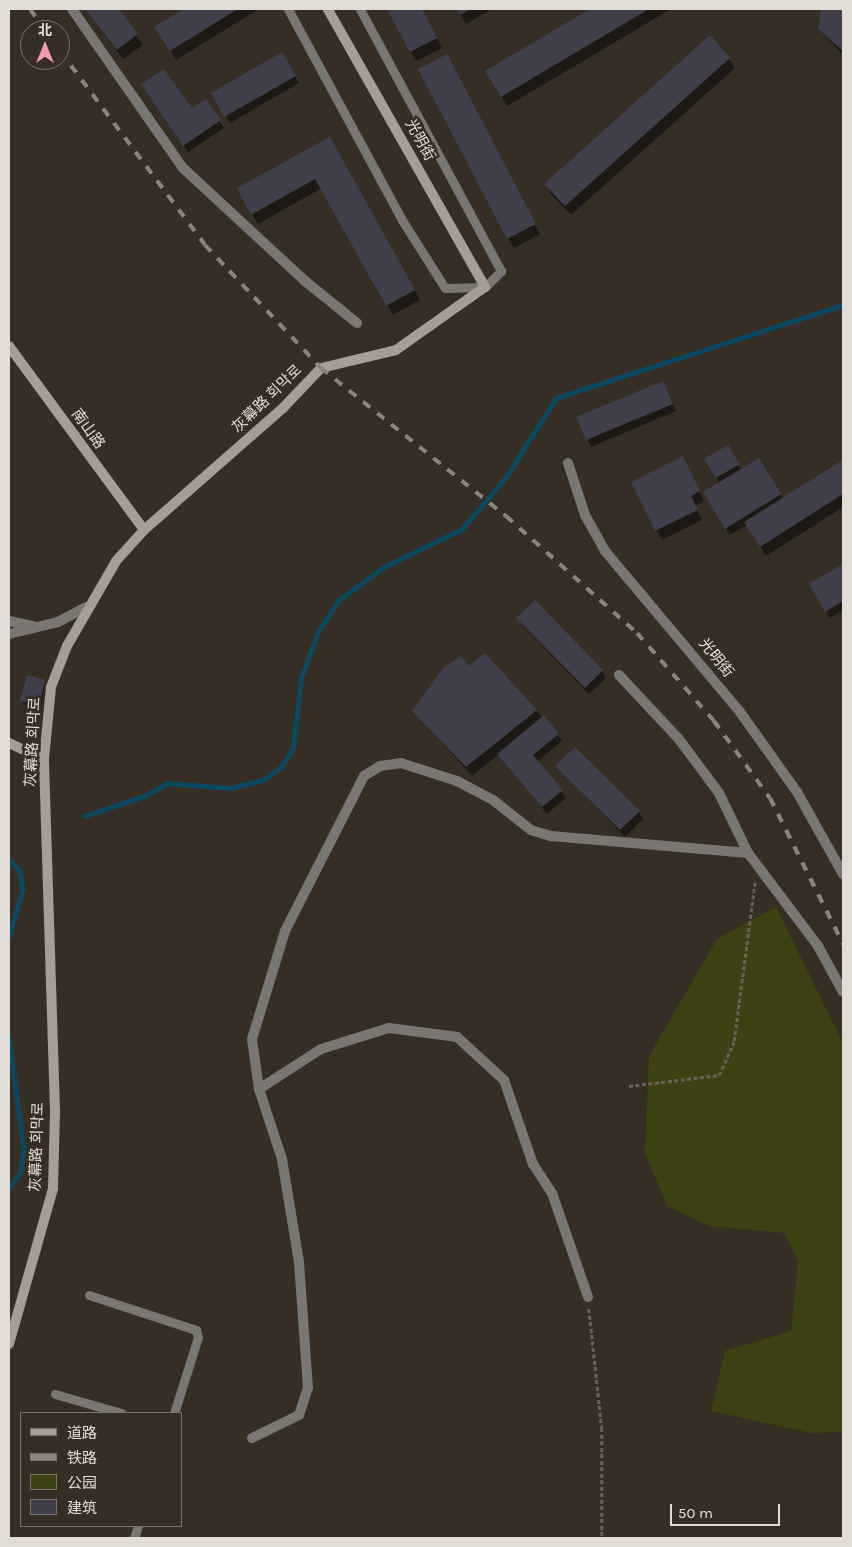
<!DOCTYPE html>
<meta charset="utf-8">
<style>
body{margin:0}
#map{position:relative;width:852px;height:1547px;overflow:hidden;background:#362e24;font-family:Karla,"Noto Sans SC","Noto Sans KR",sans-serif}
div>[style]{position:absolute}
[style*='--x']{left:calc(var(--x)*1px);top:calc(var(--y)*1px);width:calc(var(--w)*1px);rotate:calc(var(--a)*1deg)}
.green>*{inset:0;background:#3e4111}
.shadow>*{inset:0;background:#0007}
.stream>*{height:4.5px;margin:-2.25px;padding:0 2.25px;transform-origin:2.25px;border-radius:2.25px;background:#0b4962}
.building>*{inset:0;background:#403f4b}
.path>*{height:2.5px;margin-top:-1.25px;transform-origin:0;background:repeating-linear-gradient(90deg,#6a6259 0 4px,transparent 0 6.5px)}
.lane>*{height:9px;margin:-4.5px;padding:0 4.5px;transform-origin:4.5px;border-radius:4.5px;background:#7a7671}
.street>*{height:10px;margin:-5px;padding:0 5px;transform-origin:5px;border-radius:5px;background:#7a7671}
.secondary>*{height:10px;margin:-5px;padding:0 5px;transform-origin:5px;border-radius:5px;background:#a59d96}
.rail>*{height:4px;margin-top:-2px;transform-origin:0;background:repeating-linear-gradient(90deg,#8b847c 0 9px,transparent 0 18px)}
span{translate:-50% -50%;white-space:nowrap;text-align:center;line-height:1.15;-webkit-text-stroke:5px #362e24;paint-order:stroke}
.street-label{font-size:15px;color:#e1dcd5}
.frame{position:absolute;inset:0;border:10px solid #e1dcd5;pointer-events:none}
.legend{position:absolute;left:20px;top:1412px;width:162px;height:115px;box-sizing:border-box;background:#362e24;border:1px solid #7a746b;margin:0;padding:6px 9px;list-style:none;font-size:15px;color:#e1dcd5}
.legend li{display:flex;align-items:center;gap:10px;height:25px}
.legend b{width:25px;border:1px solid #7a746b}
.north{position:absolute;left:20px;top:20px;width:50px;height:50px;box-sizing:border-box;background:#362e24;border:1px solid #7a746b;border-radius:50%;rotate:0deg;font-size:14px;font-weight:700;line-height:20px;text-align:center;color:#e1dcd5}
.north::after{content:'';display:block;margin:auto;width:18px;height:22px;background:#f29aae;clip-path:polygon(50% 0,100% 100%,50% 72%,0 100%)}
.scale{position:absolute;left:670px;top:1504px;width:110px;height:22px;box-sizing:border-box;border:2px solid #e1dcd5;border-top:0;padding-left:6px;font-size:15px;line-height:18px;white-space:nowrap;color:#e1dcd5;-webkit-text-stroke:4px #362e24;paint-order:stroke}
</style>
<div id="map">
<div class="green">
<div style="clip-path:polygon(776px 907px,843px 1043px,843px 1432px,811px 1433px,711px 1411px,725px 1351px,791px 1331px,798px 1261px,784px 1233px,710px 1226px,667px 1206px,645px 1153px,649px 1056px,717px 939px)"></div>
</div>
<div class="shadow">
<div style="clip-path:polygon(85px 9px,117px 9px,143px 45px,123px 59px)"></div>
<div style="clip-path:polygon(186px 9px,259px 9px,176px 60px,156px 27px)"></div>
<div style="clip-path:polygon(389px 9px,421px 9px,442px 48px,416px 61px)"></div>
<div style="clip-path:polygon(457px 9px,492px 9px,466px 24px)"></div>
<div style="clip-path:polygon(592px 9px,671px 9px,507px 106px,487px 71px)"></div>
<div style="clip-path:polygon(822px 9px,843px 9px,843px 55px,819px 29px)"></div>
<div style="clip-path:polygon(282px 54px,299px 83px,230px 123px,212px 94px)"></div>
<div style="clip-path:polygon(729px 59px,735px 68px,571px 215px,551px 194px,546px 184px)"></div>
<div style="clip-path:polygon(452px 66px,540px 234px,514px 248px,508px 238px)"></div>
<div style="clip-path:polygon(147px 92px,191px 110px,205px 100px,224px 128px,188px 152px)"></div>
<div style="clip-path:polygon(329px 139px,420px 300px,393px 315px,322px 188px,258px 224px,238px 189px)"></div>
<div style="clip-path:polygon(663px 382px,676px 411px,591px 447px,578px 418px)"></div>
<div style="clip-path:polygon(728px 447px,741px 470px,759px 459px,783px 499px,843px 461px,843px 507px,766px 556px,747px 525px,730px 535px,704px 492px,720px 483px,706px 459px)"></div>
<div style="clip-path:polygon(688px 468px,704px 501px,695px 506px,702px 520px,662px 540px,633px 482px)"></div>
<div style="clip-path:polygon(843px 566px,843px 610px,830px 618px,811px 585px)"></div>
<div style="clip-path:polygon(534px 602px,602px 671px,606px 678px,589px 694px,522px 625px,518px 618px)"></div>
<div style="clip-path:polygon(469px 668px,536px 710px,562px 741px,537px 762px,566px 798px,547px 814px,499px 754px,472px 776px,414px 711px)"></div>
<div style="clip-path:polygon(45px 681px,41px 709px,24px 705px,22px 701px)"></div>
<div style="clip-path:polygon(557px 766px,639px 812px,643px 819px,625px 837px)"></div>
</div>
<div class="stream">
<div style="--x:85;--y:816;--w:62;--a:-18.7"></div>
<div style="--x:144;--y:796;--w:27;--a:-28"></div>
<div style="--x:168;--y:783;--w:62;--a:4.6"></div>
<div style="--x:230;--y:788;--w:34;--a:-14"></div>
<div style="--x:263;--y:780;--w:22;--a:-36"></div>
<div style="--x:281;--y:767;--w:22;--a:-58"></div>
<div style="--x:293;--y:748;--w:70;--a:-83.5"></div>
<div style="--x:301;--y:678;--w:49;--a:-69.7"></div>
<div style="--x:318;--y:632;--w:38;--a:-57"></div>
<div style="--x:339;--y:600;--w:54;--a:-36.7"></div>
<div style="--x:382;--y:568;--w:89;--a:-26"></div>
<div style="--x:462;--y:529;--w:68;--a:-49.8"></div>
<div style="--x:506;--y:477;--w:93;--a:-57.7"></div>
<div style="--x:556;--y:398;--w:302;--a:-18"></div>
<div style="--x:9;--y:859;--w:16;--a:47"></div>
<div style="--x:20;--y:871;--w:18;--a:81"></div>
<div style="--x:23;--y:889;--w:51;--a:105.9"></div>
<div style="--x:9;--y:1036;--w:115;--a:82.5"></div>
<div style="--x:24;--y:1150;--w:24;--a:99"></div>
<div style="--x:20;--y:1174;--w:19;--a:126"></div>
</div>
<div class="building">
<div style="clip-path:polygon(85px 9px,119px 9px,138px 34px,117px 50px)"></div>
<div style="clip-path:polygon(184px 9px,238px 9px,170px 51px,154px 27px)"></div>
<div style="clip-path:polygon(387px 9px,422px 9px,437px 38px,410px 52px)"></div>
<div style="clip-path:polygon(456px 9px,471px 9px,460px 15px)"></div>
<div style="clip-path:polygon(590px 9px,649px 9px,501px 97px,485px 71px)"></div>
<div style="clip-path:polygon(821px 9px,843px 9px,843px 51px,818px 29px)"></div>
<div style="clip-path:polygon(710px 35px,730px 58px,565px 206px,544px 184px)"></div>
<div style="clip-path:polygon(282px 52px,296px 76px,224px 117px,211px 93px)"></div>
<div style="clip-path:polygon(447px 54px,536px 224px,507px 239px,418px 69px)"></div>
<div style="clip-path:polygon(164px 69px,192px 108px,206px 99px,221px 120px,183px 146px,141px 84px)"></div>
<div style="clip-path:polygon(330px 137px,415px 290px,386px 306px,315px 179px,251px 215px,237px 188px)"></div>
<div style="clip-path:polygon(663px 381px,673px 404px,586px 440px,576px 417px)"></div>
<div style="clip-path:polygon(728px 445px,740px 464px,716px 478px,704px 459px)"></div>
<div style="clip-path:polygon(683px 456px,700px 491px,691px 496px,698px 510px,655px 531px,631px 482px)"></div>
<div style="clip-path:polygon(759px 458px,781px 494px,725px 529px,703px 492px)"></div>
<div style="clip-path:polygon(843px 460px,843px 494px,760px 547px,744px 522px)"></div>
<div style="clip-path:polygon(843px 564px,843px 601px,825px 612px,809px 584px)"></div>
<div style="clip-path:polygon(535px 600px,603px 670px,585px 688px,516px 618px)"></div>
<div style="clip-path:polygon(485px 653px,537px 710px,466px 767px,412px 711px,443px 668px,461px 656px,469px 666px)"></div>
<div style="clip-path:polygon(27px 675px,45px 680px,39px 705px,20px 701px)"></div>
<div style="clip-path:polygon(544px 715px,559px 734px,533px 755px,563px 790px,542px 807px,497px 754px)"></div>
<div style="clip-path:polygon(575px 747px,640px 811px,620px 830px,555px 766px)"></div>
</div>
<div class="path">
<div style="--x:629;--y:1086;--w:91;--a:-7"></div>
<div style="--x:719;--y:1075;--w:37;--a:-66"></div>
<div style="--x:734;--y:1041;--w:160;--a:-82.5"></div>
<div style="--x:589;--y:1309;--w:120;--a:83.8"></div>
<div style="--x:602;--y:1428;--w:110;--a:90"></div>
</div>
<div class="lane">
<div style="--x:288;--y:9;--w:240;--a:61.6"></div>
<div style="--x:402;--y:220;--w:80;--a:57.7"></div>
<div style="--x:445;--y:288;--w:40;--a:-1.4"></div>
<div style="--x:485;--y:287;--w:23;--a:-45"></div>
<div style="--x:501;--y:271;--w:298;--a:-118.3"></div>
<div style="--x:89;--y:1295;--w:113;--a:18.1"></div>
<div style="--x:196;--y:1330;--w:7;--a:74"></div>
<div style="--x:198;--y:1337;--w:80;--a:107.5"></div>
<div style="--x:55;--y:1394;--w:69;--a:16.1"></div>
<div style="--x:134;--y:1538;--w:13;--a:-72"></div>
</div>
<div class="street">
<div style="--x:72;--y:9;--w:194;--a:55.1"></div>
<div style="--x:183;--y:168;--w:166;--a:42.8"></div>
<div style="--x:305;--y:281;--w:67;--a:38.9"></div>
<div style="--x:568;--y:463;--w:55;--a:71.9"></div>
<div style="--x:585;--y:515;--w:41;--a:60.9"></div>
<div style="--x:605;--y:551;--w:210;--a:50"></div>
<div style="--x:740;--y:712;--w:98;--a:54.5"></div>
<div style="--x:797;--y:792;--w:94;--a:60.7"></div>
<div style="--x:9;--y:621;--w:25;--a:12"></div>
<div style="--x:9;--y:634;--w:50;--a:-13.8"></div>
<div style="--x:58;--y:622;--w:32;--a:-28"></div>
<div style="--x:619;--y:675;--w:86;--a:46.9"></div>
<div style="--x:678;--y:738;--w:69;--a:53.3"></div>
<div style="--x:719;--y:793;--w:67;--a:64.2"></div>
<div style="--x:748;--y:853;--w:116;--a:53"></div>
<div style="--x:818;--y:946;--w:52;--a:61.5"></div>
<div style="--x:259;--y:1089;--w:74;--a:-32.8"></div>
<div style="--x:321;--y:1049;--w:71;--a:-17.2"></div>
<div style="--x:389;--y:1028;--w:69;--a:7.5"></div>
<div style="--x:457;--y:1037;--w:64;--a:42.5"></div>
<div style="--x:504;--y:1080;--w:89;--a:71"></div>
<div style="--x:533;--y:1164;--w:35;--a:57"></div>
<div style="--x:552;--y:1193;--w:110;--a:70.9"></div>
<div style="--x:252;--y:1438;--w:52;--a:-26.1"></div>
<div style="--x:299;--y:1415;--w:28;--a:-72"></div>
<div style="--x:308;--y:1388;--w:126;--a:-94.1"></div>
<div style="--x:299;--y:1262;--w:104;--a:-99.4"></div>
<div style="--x:282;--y:1159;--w:74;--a:-108.2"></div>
<div style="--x:259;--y:1089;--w:50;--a:-98"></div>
<div style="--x:252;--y:1039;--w:113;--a:-73"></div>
<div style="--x:285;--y:931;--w:174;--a:-63"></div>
<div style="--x:364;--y:776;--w:19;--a:-32"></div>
<div style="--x:380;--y:766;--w:21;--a:-8"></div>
<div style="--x:401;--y:763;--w:59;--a:17.8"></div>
<div style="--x:457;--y:781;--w:41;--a:27.8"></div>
<div style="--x:493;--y:800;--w:48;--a:38.3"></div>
<div style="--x:531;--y:830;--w:21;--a:17"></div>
<div style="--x:551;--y:836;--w:198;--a:4.9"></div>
</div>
<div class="secondary">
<div style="--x:9;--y:346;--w:228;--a:53.7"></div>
<div style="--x:9;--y:743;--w:38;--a:25"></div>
<div style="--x:9;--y:1344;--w:162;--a:-74.2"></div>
<div style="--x:53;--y:1188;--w:77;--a:-88.5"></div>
<div style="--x:55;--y:1111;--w:352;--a:-91.8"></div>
<div style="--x:44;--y:759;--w:72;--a:-84.4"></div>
<div style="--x:51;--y:687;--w:44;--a:-68.7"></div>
<div style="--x:67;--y:646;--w:98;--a:-60"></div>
<div style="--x:116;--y:561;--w:42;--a:-47.9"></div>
<div style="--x:144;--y:530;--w:185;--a:-41.3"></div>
<div style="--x:283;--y:408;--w:55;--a:-46.5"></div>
<div style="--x:321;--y:368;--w:77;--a:-13.5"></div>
<div style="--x:396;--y:350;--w:109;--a:-35.3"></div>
<div style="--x:485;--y:287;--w:319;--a:-119.5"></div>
</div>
<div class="rail">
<div style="--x:30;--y:9;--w:26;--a:54"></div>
<div style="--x:60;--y:51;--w:242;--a:53.2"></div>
<div style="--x:205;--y:245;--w:169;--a:46.7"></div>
<div style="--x:321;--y:368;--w:237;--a:38.7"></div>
<div style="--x:506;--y:516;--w:176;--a:41.8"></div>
<div style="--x:637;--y:633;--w:117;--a:48.8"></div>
<div style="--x:714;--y:721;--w:95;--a:54"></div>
<div style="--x:770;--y:798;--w:163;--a:63.4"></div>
</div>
<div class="street-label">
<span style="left:420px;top:140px;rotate:61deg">光明街</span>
<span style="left:267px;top:399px;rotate:-44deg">灰幕路 회막로</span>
<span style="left:88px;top:429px;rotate:54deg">南山路</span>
<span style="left:716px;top:658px;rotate:51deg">光明街</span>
<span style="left:33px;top:742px;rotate:-87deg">灰幕路 회막로</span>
<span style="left:37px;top:1147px;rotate:-88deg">灰幕路 회막로</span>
</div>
<div class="frame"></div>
<ul class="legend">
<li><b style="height:6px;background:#a59d96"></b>道路</li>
<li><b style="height:6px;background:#8b847c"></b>铁路</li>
<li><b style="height:14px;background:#3e4111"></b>公园</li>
<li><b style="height:14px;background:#403f4b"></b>建筑</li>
</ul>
<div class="north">北</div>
<div class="scale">50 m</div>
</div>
